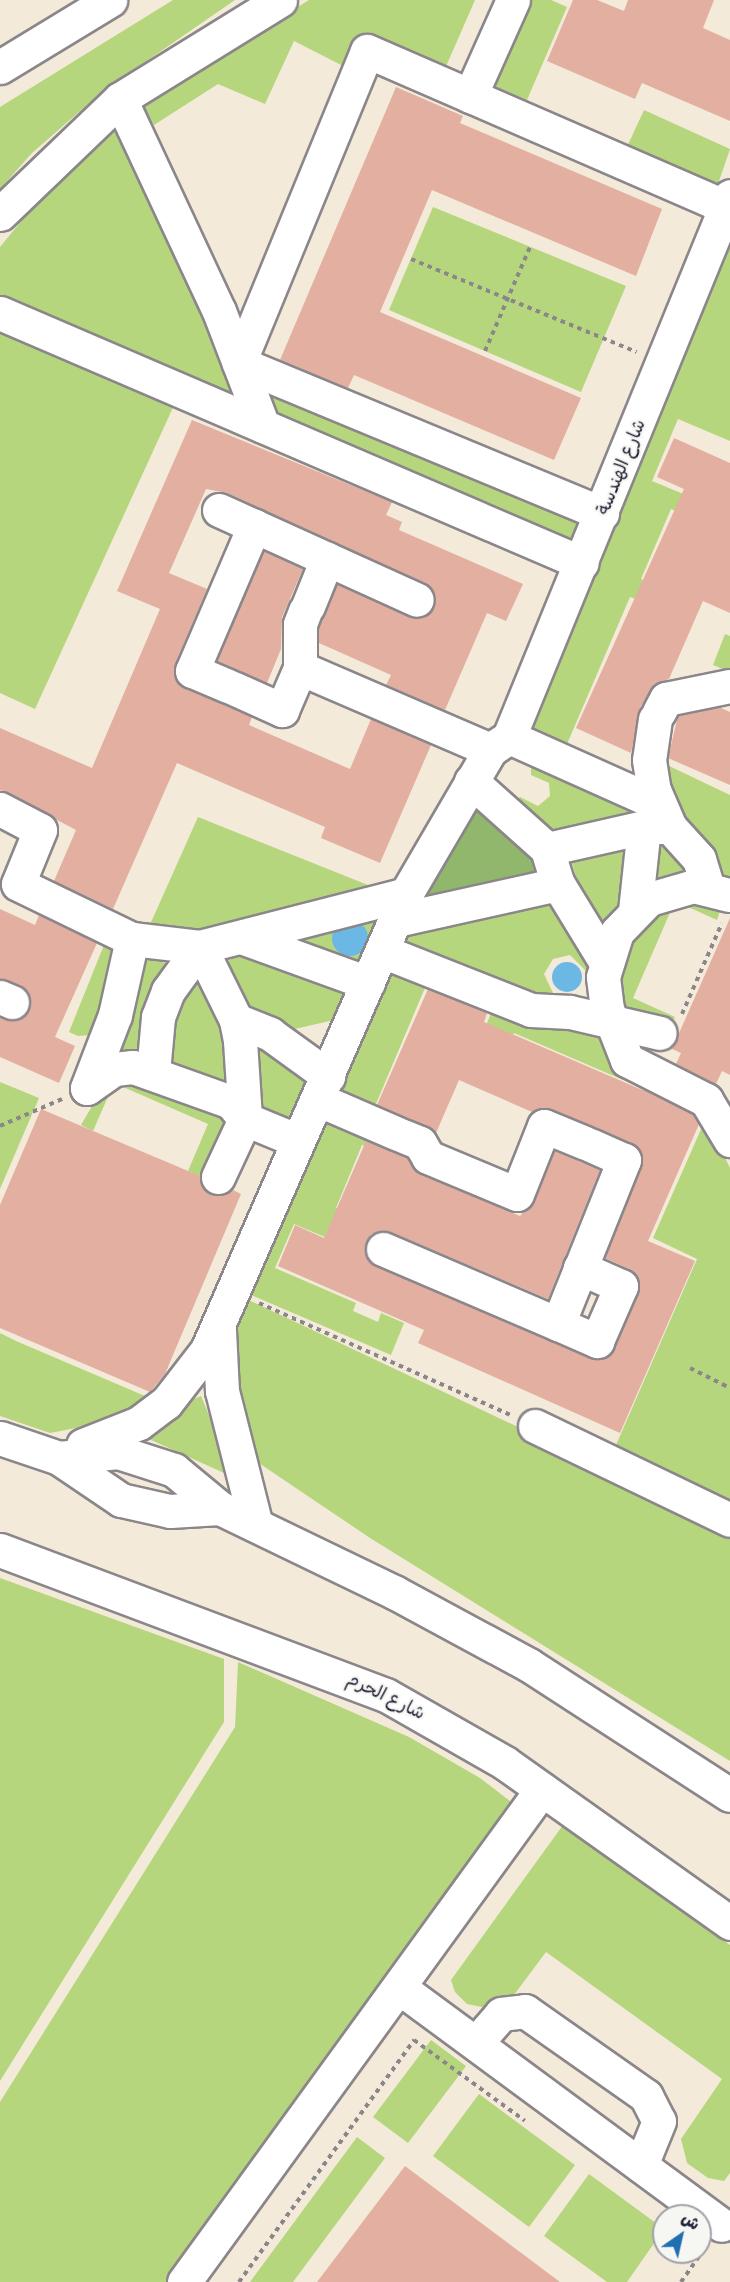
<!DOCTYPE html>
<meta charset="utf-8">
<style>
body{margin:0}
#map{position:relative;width:730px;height:2282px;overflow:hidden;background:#f4ead9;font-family:Delius,"Playpen Sans Arabic",sans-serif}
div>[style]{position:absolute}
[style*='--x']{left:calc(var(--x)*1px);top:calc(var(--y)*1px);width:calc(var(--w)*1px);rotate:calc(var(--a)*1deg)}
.green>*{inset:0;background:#b5d67d}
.forest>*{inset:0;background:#90b76c}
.water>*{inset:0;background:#6bb8e5}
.round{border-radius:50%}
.building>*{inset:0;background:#e3afa0}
.path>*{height:4px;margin-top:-2px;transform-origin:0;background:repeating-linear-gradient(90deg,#8b868a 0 4.5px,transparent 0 9px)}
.roads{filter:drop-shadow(2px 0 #8b868a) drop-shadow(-2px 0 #8b868a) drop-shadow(0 2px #8b868a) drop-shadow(0 -2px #8b868a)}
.minor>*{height:33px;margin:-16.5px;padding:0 16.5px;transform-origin:16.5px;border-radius:16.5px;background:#fff}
span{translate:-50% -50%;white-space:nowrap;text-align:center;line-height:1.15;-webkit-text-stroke:4.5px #f6f6f2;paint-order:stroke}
.street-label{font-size:18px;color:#22223b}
.north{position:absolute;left:652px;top:2204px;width:60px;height:60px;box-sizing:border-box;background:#f6f6f2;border:2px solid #a1a1a9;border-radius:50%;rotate:34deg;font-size:16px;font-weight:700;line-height:24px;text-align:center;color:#22223b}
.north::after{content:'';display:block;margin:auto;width:21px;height:27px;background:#1f6fb2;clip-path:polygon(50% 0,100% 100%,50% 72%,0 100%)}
</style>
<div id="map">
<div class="green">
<div style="clip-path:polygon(173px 0,235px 0,103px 91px,32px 153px,0 189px,0 107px)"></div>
<div style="clip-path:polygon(309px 0,475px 0,444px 71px,349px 69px,294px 41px,265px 104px,218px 84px,154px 125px,142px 104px)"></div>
<div style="clip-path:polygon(523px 0,551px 0,567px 7px,527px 100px,487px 83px)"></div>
<div style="clip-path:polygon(644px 110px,730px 149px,716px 190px,626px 149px)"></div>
<div style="clip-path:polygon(121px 126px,250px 414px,0 307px,0 247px,42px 196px)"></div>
<div style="clip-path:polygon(433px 207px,626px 286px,581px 392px,389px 310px)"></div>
<div style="clip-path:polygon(730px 235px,730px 441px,678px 419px,652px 481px,693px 498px,685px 515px,671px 509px,641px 579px,654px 585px,646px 603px,630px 597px,564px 751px,517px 731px)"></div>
<div style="clip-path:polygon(0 326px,176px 401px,35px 709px,0 693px)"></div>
<div style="clip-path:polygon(257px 386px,585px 524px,573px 551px,268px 422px)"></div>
<div style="clip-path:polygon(725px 634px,730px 636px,730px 672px,713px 665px)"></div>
<div style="clip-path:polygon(531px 764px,657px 808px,561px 842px,510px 806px,520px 797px,538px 806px,550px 796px,549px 783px,531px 775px)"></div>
<div style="clip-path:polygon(665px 764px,730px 795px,730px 892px,711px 883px,719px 861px,703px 851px,672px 812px)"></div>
<div style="clip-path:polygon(198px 817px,368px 885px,274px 923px,144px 938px)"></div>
<div style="clip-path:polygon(657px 830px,685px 867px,679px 878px,658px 891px,642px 872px)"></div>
<div style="clip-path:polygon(627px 832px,624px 897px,612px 930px,592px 926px,569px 854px)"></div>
<div style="clip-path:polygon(701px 892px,698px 901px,720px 911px,717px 920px,675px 901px,633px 998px,675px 1017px,670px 1026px,622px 1005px,622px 959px,635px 930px,658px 907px)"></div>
<div style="clip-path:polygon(550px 902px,566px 908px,595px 967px,586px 971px,570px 955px,553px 959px,544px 974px,554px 995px,551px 1005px,410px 957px,400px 937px)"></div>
<div style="clip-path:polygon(384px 906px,363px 958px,345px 962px,302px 939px,302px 934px)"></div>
<div style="clip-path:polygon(106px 940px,122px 945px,91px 1035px,78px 1036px,69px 1032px)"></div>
<div style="clip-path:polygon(235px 955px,260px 958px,346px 992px,334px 1020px,286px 1031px,244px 1005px,224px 965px)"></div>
<div style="clip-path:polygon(386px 958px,596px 1032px,661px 1090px,653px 1109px,638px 1103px,644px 1089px,514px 1033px,508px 1046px,482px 1035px,492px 1011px,427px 983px,370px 1118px,388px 1148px,385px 1155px,362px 1145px,336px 1208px,357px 1217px,339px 1243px,294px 1224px,275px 1268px,356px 1303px,353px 1311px,378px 1322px,381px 1313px,404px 1323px,391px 1355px,244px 1292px)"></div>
<div style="clip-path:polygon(153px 959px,169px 964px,148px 1059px,109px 1053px,144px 960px)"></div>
<div style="clip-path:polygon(197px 969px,233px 1044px,228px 1086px,170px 1070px,162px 1032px)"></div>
<div style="clip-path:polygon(252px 1041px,314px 1075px,294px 1120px,272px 1116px,252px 1103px)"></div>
<div style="clip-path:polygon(109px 1077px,227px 1112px,228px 1127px,212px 1169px,201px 1177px,188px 1171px,208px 1124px,114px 1083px,93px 1131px,81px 1125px)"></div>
<div style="clip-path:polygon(0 1082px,39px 1098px,0 1189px)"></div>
<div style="clip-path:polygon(706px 1118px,730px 1168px,730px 1511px,613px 1452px,697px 1259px,653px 1238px)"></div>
<div style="clip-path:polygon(240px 1296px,730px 1527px,730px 1761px,370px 1538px,250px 1457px,228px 1358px)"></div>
<div style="clip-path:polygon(0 1333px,16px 1341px,152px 1399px,129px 1418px,50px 1433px,0 1416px)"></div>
<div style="clip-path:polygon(201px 1396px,229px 1463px,224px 1473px,149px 1439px,189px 1401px)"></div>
<div style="clip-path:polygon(0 1578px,224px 1659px,224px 1722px,0 2081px)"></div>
<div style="clip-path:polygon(238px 1662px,409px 1737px,480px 1778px,523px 1811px,176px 2282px,0 2282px,0 2102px,235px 1727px)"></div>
<div style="clip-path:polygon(563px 1825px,730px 1945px,730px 2173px,724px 2181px,708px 2178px,687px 2163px,681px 2139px,722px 2079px,546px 1952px,502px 2011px,467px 2004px,455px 1992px,451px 1980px)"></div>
<div style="clip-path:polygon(431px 2040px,466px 2066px,408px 2143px,373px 2117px)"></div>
<div style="clip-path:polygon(479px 2094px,575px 2165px,529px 2227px,433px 2156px)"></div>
<div style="clip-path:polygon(357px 2137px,385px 2158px,293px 2282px,250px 2282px)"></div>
<div style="clip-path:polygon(589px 2174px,664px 2229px,627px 2282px,607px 2282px,544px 2236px)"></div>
</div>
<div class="forest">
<div style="clip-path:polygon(475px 804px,533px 862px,537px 875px,420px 904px,413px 894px)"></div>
</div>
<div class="water">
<div class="round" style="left:332px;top:920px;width:36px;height:36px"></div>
<div class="round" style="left:552px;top:962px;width:30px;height:30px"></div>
</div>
<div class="building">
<div style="clip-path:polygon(573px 0,597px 0,624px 11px,628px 0,714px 0,703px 28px,730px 40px,730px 121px,642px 83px,635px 99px,547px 61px)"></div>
<div style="clip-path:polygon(396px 87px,463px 116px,460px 123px,662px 209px,636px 276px,432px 190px,380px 312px,581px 398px,554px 460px,354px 375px,348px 388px,280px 360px)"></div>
<div style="clip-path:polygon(192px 420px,392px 502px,386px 515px,402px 522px,399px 530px,523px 584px,506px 621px,487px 613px,445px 710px,386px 685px,391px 675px,319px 643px,319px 627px,337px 584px,418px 619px,434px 607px,432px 589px,227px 493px,206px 489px,169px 573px,207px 589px,175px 664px,177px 683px,252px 717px,249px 725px,350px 769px,371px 719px,431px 745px,380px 863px,321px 838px,325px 827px,177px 763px,113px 909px,54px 881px,76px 830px,0 790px,0 728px,92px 768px,160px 609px,117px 591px)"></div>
<div style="clip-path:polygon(674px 438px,730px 463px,730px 613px,703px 601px,669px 679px,654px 684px,640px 708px,631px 753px,576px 728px,684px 489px,657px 477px)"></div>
<div style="clip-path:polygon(264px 551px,303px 569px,282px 617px,281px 649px,267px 683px,217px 661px)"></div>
<div style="clip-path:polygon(719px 707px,730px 712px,730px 785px,668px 758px,678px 716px)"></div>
<div style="clip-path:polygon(0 909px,35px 925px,39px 915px,97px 943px,55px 1037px,75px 1046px,59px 1083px,0 1057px,0 1017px,23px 1017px,31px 1000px,20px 985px,0 979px)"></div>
<div style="clip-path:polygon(730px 918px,730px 1075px,722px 1071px,716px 1084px,676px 1064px,681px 1053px,672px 1049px)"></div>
<div style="clip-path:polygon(428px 989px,487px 1013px,484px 1022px,661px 1098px,693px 1114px,699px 1124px,648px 1241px,695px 1261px,620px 1433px,418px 1343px,424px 1330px,278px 1266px,295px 1225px,324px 1238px,366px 1141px,407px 1158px,421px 1174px,520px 1216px,534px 1201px,554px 1151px,600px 1170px,548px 1299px,390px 1232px,371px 1234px,365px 1252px,376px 1266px,590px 1358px,608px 1356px,614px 1348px,639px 1283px,629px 1269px,605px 1258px,641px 1167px,639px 1149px,551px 1109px,532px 1112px,459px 1080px,436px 1133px,377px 1105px)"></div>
<div style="clip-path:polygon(41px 1109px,200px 1176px,211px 1194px,231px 1189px,241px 1194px,165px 1374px,150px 1392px,0 1328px,0 1205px)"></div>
<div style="clip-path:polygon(405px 2166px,560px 2282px,317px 2282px)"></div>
</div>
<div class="path">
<div style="--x:411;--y:259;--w:244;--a:22.4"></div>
<div style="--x:485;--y:351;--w:113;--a:-66.6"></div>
<div style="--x:682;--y:1014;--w:99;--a:-66.3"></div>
<div style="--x:0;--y:1126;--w:68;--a:-23.5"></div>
<div style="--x:259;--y:1303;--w:275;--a:24"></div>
<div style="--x:690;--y:1368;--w:45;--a:26.6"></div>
<div style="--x:239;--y:2282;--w:299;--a:-54.1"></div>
<div style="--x:414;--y:2040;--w:137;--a:36.1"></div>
<div style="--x:681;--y:2282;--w:42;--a:-54.8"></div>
</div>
<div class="roads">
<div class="minor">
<div style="--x:0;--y:67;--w:129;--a:-31.3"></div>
<div style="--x:470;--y:96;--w:105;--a:-65.9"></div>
<div style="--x:120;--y:99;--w:234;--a:65"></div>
<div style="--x:219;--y:311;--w:123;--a:69.1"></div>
<div style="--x:0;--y:214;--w:166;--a:-43.8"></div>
<div style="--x:120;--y:99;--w:188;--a:-31.7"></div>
<div style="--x:0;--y:313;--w:633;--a:23.25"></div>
<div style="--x:239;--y:363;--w:337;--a:-67.7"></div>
<div style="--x:367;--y:51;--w:396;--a:23.5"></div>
<div style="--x:239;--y:363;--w:393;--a:22.5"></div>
<div style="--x:219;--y:510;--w:217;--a:24.4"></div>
<div style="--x:308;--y:606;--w:51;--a:-68"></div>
<div style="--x:300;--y:668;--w:207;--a:23.3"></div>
<div style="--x:228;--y:686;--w:39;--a:-157"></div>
<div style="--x:192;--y:671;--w:158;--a:-66.8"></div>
<div style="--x:233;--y:688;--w:54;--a:24.2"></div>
<div style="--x:282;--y:710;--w:46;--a:-66.8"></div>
<div style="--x:300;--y:668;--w:44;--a:-90"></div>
<div style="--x:300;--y:624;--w:14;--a:-69"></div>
<div style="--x:659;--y:712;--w:15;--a:-62"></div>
<div style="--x:666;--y:699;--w:65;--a:-11.5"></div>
<div style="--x:655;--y:719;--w:41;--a:98.3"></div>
<div style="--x:649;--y:760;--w:30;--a:81"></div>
<div style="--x:654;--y:790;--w:40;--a:66.6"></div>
<div style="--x:670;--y:827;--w:43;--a:47.8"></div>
<div style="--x:699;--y:859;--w:27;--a:73"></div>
<div style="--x:509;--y:737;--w:584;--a:-67.78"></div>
<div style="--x:509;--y:737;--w:164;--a:24.1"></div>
<div style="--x:471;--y:781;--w:102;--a:41.8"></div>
<div style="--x:547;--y:849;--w:37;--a:73"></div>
<div style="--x:558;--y:884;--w:90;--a:58.6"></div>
<div style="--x:0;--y:809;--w:45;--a:27.7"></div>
<div style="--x:40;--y:830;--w:58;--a:112.2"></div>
<div style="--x:18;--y:884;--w:127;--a:25.8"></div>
<div style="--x:132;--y:939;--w:68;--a:6.7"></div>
<div style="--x:200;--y:947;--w:213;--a:-14.4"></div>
<div style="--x:406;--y:894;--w:167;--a:-59.7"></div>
<div style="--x:490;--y:750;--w:23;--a:-34"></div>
<div style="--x:547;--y:849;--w:99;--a:-12.8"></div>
<div style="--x:644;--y:827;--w:26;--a:0"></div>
<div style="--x:729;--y:895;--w:36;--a:-166"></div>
<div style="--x:694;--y:886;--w:47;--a:163.9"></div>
<div style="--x:649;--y:899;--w:46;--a:134.1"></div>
<div style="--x:617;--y:932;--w:47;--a:107.3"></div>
<div style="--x:603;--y:977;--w:32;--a:83"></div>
<div style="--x:607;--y:1009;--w:55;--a:68.6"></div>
<div style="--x:627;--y:1060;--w:89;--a:26.9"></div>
<div style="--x:706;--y:1100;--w:47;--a:59"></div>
<div style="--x:635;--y:911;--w:84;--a:-83.9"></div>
<div style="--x:396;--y:920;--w:166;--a:-12.5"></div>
<div style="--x:241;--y:937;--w:135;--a:19.9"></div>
<div style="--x:382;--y:951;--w:160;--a:21.6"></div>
<div style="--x:531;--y:1010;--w:39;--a:3"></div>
<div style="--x:570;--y:1012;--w:92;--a:13.1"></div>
<div style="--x:0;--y:997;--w:13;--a:23"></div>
<div style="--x:236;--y:1020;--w:37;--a:22"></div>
<div style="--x:270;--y:1034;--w:72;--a:35.9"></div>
<div style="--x:153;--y:1072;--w:55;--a:-84.8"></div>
<div style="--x:158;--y:1017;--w:28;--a:-69"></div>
<div style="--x:168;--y:991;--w:54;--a:-54"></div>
<div style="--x:200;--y:947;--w:81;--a:63.7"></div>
<div style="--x:236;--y:1020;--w:21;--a:79"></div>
<div style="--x:240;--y:1041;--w:78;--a:86.3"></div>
<div style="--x:245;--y:1119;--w:64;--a:115"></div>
<div style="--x:87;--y:1088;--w:33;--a:-35"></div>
<div style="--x:114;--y:1069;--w:19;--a:-6"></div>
<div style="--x:133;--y:1067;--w:104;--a:19.7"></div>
<div style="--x:231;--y:1102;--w:22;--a:51"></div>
<div style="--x:245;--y:1119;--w:57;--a:22.5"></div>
<div style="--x:87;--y:1088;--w:78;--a:-69"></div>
<div style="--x:115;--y:1015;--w:78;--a:-77.4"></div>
<div style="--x:317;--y:1099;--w:88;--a:23.4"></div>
<div style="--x:403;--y:1136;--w:18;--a:22"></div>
<div style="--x:420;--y:1143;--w:16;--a:60"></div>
<div style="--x:428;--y:1157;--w:96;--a:22.6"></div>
<div style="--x:517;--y:1194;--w:73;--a:-68.3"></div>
<div style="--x:544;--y:1126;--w:44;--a:22.5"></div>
<div style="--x:383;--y:1249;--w:190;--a:23.2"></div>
<div style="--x:558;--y:1324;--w:177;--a:-68.1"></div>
<div style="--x:624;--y:1160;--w:37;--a:-156"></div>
<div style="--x:558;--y:1324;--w:43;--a:23.6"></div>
<div style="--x:597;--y:1341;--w:60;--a:-66.4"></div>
<div style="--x:621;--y:1286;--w:45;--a:-156.3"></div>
<div style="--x:219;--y:1330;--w:61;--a:87.2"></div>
<div style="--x:222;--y:1391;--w:138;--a:75.8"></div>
<div style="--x:535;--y:1426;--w:216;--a:25.7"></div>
<div style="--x:0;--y:1438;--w:62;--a:18.7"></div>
<div style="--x:59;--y:1458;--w:75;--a:34.1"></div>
<div style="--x:121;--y:1500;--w:50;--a:12.7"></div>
<div style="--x:170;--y:1511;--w:50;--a:-3.4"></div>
<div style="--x:83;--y:1445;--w:60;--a:-21.4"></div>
<div style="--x:139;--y:1423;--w:34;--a:-37"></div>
<div style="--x:166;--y:1403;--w:67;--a:-52.3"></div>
<div style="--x:207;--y:1350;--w:498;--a:-66.4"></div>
<div style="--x:59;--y:1458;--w:59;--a:-5.8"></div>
<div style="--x:118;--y:1452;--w:59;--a:17.8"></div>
<div style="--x:174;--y:1470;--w:60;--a:39.6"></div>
<div style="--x:220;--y:1508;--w:193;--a:25.8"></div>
<div style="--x:394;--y:1592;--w:153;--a:28.4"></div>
<div style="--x:529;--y:1665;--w:239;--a:32.9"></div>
<div style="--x:0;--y:1550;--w:412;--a:20.6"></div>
<div style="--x:386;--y:1695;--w:137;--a:29.7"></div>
<div style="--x:505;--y:1763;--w:276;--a:35.4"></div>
<div style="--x:400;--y:1988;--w:399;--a:36.4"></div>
<div style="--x:476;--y:2043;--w:38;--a:-49"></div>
<div style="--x:501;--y:2014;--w:24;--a:-7"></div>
<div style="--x:525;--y:2011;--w:148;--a:35.1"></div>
<div style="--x:646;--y:2096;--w:28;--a:63"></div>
<div style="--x:659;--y:2121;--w:48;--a:112.2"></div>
<div style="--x:184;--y:2282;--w:609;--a:-54.01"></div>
</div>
</div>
<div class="street-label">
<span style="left:621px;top:467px;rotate:-68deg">شارع الهندسة</span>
<span style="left:386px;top:1696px;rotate:26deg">شارع الحرم</span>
</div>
<div class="north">ش</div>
</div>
